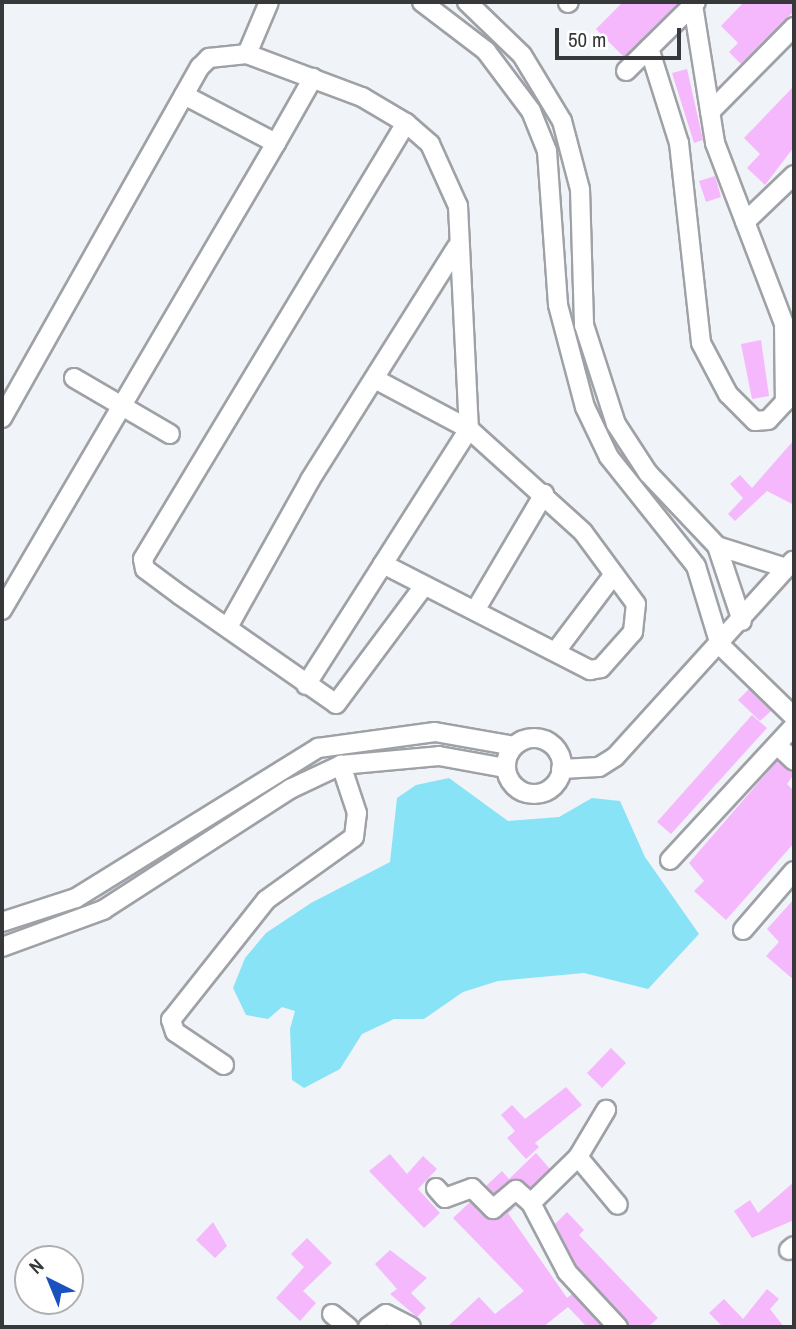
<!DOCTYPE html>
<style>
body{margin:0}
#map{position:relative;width:796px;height:1329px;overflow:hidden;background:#f0f3f8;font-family:"Archivo Narrow",sans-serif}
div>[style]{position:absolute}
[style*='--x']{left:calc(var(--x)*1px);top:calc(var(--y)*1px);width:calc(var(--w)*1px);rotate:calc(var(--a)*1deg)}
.water>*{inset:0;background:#88e3f7}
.building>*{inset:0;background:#f6b8fc}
.roads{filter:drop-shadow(2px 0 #9ea1a6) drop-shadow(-2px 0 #9ea1a6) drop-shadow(0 2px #9ea1a6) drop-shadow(0 -2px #9ea1a6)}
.minor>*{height:18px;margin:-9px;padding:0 9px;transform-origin:9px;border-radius:9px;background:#fff}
.minor>.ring{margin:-9px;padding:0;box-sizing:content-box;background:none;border:18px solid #fff;border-radius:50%}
span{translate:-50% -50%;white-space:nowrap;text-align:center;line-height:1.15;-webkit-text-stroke:5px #fff;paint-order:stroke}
.frame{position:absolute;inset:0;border:4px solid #37383a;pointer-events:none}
.north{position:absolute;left:14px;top:1245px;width:70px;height:70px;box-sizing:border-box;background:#fff;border:2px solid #afafb0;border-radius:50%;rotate:317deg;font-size:19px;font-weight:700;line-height:28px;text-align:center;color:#37383a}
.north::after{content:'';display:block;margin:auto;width:24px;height:32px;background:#1952be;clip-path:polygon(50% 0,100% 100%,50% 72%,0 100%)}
.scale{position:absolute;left:555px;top:28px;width:126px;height:32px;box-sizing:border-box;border:4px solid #37383a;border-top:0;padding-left:9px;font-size:21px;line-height:24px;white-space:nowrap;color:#37383a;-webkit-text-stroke:5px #fff;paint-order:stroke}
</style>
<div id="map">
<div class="water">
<div style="clip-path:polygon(449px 778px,508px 821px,559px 817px,592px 798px,620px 801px,645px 857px,699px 934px,648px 989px,584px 973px,498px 981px,463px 992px,424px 1019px,394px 1019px,362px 1034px,340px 1069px,304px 1088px,292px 1080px,290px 1029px,295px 1011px,282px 1007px,268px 1019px,246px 1015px,233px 988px,245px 958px,266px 933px,311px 903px,390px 862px,397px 798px,416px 785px)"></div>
</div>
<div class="building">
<div style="clip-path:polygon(623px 2px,680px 2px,624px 57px,596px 29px)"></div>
<div style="clip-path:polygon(744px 2px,794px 2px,794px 11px,741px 64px,729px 52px,738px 43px,721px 26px)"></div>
<div style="clip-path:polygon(687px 69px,703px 140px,694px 143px,672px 73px)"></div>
<div style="clip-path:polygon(794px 86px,794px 147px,765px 185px,747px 168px,760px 154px,744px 138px)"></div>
<div style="clip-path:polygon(715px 176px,721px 197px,706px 202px,699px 181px)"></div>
<div style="clip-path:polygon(761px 340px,769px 396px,752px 399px,741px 344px)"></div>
<div style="clip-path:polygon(794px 440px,794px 505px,767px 491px,735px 521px,728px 514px,743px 498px,730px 484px,740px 475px,752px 488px)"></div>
<div style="clip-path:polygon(749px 689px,771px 711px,760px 721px,738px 700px)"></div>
<div style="clip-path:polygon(752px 715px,767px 728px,671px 834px,657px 822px)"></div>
<div style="clip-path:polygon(777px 761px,794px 774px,787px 784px,794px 791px,794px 843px,726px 920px,694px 891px,704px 881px,689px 863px)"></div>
<div style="clip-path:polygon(794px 899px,794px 980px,766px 956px,779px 942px,767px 929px)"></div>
<div style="clip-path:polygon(611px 1048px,626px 1063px,602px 1088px,587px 1073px)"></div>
<div style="clip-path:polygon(566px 1087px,582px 1105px,535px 1143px,539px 1147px,526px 1159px,507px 1138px,515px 1131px,501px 1115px,512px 1105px,525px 1119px)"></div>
<div style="clip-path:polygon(536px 1153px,550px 1169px,531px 1188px,518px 1179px,494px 1194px,486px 1186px,502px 1171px,509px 1179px)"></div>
<div style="clip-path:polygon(390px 1154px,407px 1174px,423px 1156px,437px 1169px,418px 1189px,440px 1213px,424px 1228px,369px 1171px)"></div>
<div style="clip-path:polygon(794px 1182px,794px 1220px,752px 1238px,734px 1211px,750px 1200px,758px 1213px)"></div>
<div style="clip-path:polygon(470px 1202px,490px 1220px,517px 1206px,508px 1213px,567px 1298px,572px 1294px,603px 1327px,587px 1327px,568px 1307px,543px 1327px,447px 1327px,479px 1297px,495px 1314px,524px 1291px,453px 1218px)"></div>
<div style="clip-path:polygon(567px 1212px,584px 1230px,579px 1235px,658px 1318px,648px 1327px,629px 1327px,576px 1265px,555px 1224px)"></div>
<div style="clip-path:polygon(213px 1222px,227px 1246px,215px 1258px,196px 1240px)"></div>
<div style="clip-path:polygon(307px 1238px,332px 1263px,303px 1291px,316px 1303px,300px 1321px,276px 1298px,304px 1267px,291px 1254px)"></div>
<div style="clip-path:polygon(390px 1250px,427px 1278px,411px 1293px,426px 1308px,417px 1317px,390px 1294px,397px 1289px,375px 1264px)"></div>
<div style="clip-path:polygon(767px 1289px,779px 1299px,770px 1309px,784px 1327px,723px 1327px,709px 1313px,724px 1299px,743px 1319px)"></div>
</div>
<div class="roads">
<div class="minor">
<div style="--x:422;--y:2;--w:81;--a:37.4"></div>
<div style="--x:486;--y:51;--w:75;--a:53.1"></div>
<div style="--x:531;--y:111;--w:43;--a:68.2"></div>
<div style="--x:547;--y:151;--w:154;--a:85.9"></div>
<div style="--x:558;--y:305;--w:106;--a:75.2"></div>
<div style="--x:585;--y:407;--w:55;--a:64.4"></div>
<div style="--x:609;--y:457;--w:139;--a:51.4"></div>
<div style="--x:696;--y:566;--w:83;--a:73.1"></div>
<div style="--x:720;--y:645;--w:103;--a:44.2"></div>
<div style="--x:467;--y:2;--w:76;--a:43.9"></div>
<div style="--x:522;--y:55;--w:77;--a:58.8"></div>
<div style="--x:562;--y:121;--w:70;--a:75.2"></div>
<div style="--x:580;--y:189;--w:136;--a:88.3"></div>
<div style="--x:584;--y:325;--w:104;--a:72.1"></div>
<div style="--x:616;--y:424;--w:59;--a:56.9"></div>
<div style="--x:648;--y:473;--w:100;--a:46.6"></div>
<div style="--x:717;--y:546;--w:72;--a:17.7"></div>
<div style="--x:568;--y:3;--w:1;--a:-45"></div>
<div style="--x:693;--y:5;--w:140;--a:80.9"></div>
<div style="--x:715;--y:143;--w:194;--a:69.1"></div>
<div style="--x:784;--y:324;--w:78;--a:89.3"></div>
<div style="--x:649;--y:48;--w:100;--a:72.5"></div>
<div style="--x:679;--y:143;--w:201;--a:83.7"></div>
<div style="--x:701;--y:343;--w:58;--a:62.1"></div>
<div style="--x:728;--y:394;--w:38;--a:45"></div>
<div style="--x:755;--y:421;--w:13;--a:-4"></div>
<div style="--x:768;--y:420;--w:38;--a:-47"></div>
<div style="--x:247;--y:54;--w:123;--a:20.5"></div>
<div style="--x:362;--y:97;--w:51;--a:30.6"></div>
<div style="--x:406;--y:123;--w:32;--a:41"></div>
<div style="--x:430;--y:144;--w:68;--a:65.7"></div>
<div style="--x:458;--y:206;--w:223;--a:87.2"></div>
<div style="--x:469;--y:429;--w:160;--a:122.5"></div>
<div style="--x:383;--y:564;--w:233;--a:27.1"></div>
<div style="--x:590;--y:670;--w:11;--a:-10"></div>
<div style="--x:601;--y:668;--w:48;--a:-48.4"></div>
<div style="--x:633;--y:632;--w:28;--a:-84"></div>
<div style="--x:636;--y:604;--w:89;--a:-126.4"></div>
<div style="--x:583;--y:532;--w:154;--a:-137.9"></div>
<div style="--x:469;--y:429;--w:104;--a:-152"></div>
<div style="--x:626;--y:71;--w:98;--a:-44.6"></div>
<div style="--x:184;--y:95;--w:104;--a:27.6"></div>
<div style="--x:276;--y:143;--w:75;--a:-60.4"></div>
<div style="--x:710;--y:112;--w:120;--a:-45.3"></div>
<div style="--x:406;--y:123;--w:509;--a:121.1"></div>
<div style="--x:143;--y:559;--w:10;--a:79"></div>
<div style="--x:145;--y:569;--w:44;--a:36.6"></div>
<div style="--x:180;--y:595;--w:190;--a:34.9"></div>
<div style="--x:336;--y:704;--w:147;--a:-53.3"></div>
<div style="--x:745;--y:222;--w:68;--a:-43.8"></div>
<div style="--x:74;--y:378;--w:111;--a:30.3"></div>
<div style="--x:2;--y:418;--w:403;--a:-60.6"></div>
<div style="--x:200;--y:67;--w:13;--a:-45"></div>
<div style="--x:209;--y:58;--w:38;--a:-6"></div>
<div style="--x:247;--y:54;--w:56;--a:-67.1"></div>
<div style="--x:717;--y:546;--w:79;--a:71.6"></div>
<div style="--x:476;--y:609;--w:134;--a:-59.4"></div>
<div style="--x:2;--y:610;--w:541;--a:-59.6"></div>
<div style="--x:228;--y:627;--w:168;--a:-60.8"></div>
<div style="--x:310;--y:480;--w:275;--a:-57.8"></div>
<div style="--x:556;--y:651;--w:96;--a:-53"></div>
<div style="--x:306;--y:685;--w:143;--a:-57.5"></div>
<div class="ring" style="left:506px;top:738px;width:38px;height:38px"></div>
<div style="--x:777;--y:745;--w:23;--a:43"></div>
<div style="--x:561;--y:769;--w:38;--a:-3"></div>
<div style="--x:599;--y:767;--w:19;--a:-32"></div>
<div style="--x:615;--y:757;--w:265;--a:-47.8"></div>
<div style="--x:670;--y:860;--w:183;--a:-47.2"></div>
<div style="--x:2;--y:922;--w:78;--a:-18"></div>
<div style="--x:76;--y:898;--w:285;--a:-31.8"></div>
<div style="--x:318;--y:748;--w:118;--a:-7.8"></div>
<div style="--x:435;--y:732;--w:80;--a:10"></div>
<div style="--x:743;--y:930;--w:78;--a:-49.2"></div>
<div style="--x:2;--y:947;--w:108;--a:-20.1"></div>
<div style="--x:103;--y:910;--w:223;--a:-32.9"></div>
<div style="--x:290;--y:789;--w:56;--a:-25.2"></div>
<div style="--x:341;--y:765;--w:98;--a:-5.2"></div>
<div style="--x:439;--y:756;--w:68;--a:10.2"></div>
<div style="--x:224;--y:1065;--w:59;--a:-146"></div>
<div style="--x:175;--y:1032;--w:13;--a:-108"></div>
<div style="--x:171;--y:1020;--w:153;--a:-51.6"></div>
<div style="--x:266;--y:900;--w:108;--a:-35.6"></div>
<div style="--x:354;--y:837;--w:24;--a:-83"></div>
<div style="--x:357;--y:813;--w:51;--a:-108.4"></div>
<div style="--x:578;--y:1157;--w:62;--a:50.2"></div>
<div style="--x:436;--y:1188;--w:13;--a:48"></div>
<div style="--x:445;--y:1198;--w:29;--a:-20"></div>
<div style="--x:472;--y:1188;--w:30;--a:45"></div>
<div style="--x:493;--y:1209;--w:30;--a:-40"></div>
<div style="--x:516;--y:1190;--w:20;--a:41"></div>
<div style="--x:531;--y:1203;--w:66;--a:-44.4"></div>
<div style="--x:578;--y:1157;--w:55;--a:-59.2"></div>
<div style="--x:531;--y:1203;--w:78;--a:62.4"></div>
<div style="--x:567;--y:1272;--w:75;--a:47.2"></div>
<div style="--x:789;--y:1250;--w:6;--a:-39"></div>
<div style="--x:332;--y:1314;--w:21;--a:39"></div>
<div style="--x:368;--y:1327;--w:22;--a:-36"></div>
<div style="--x:386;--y:1314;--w:28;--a:27"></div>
</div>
</div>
<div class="frame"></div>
<div class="north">N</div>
<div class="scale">50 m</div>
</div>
